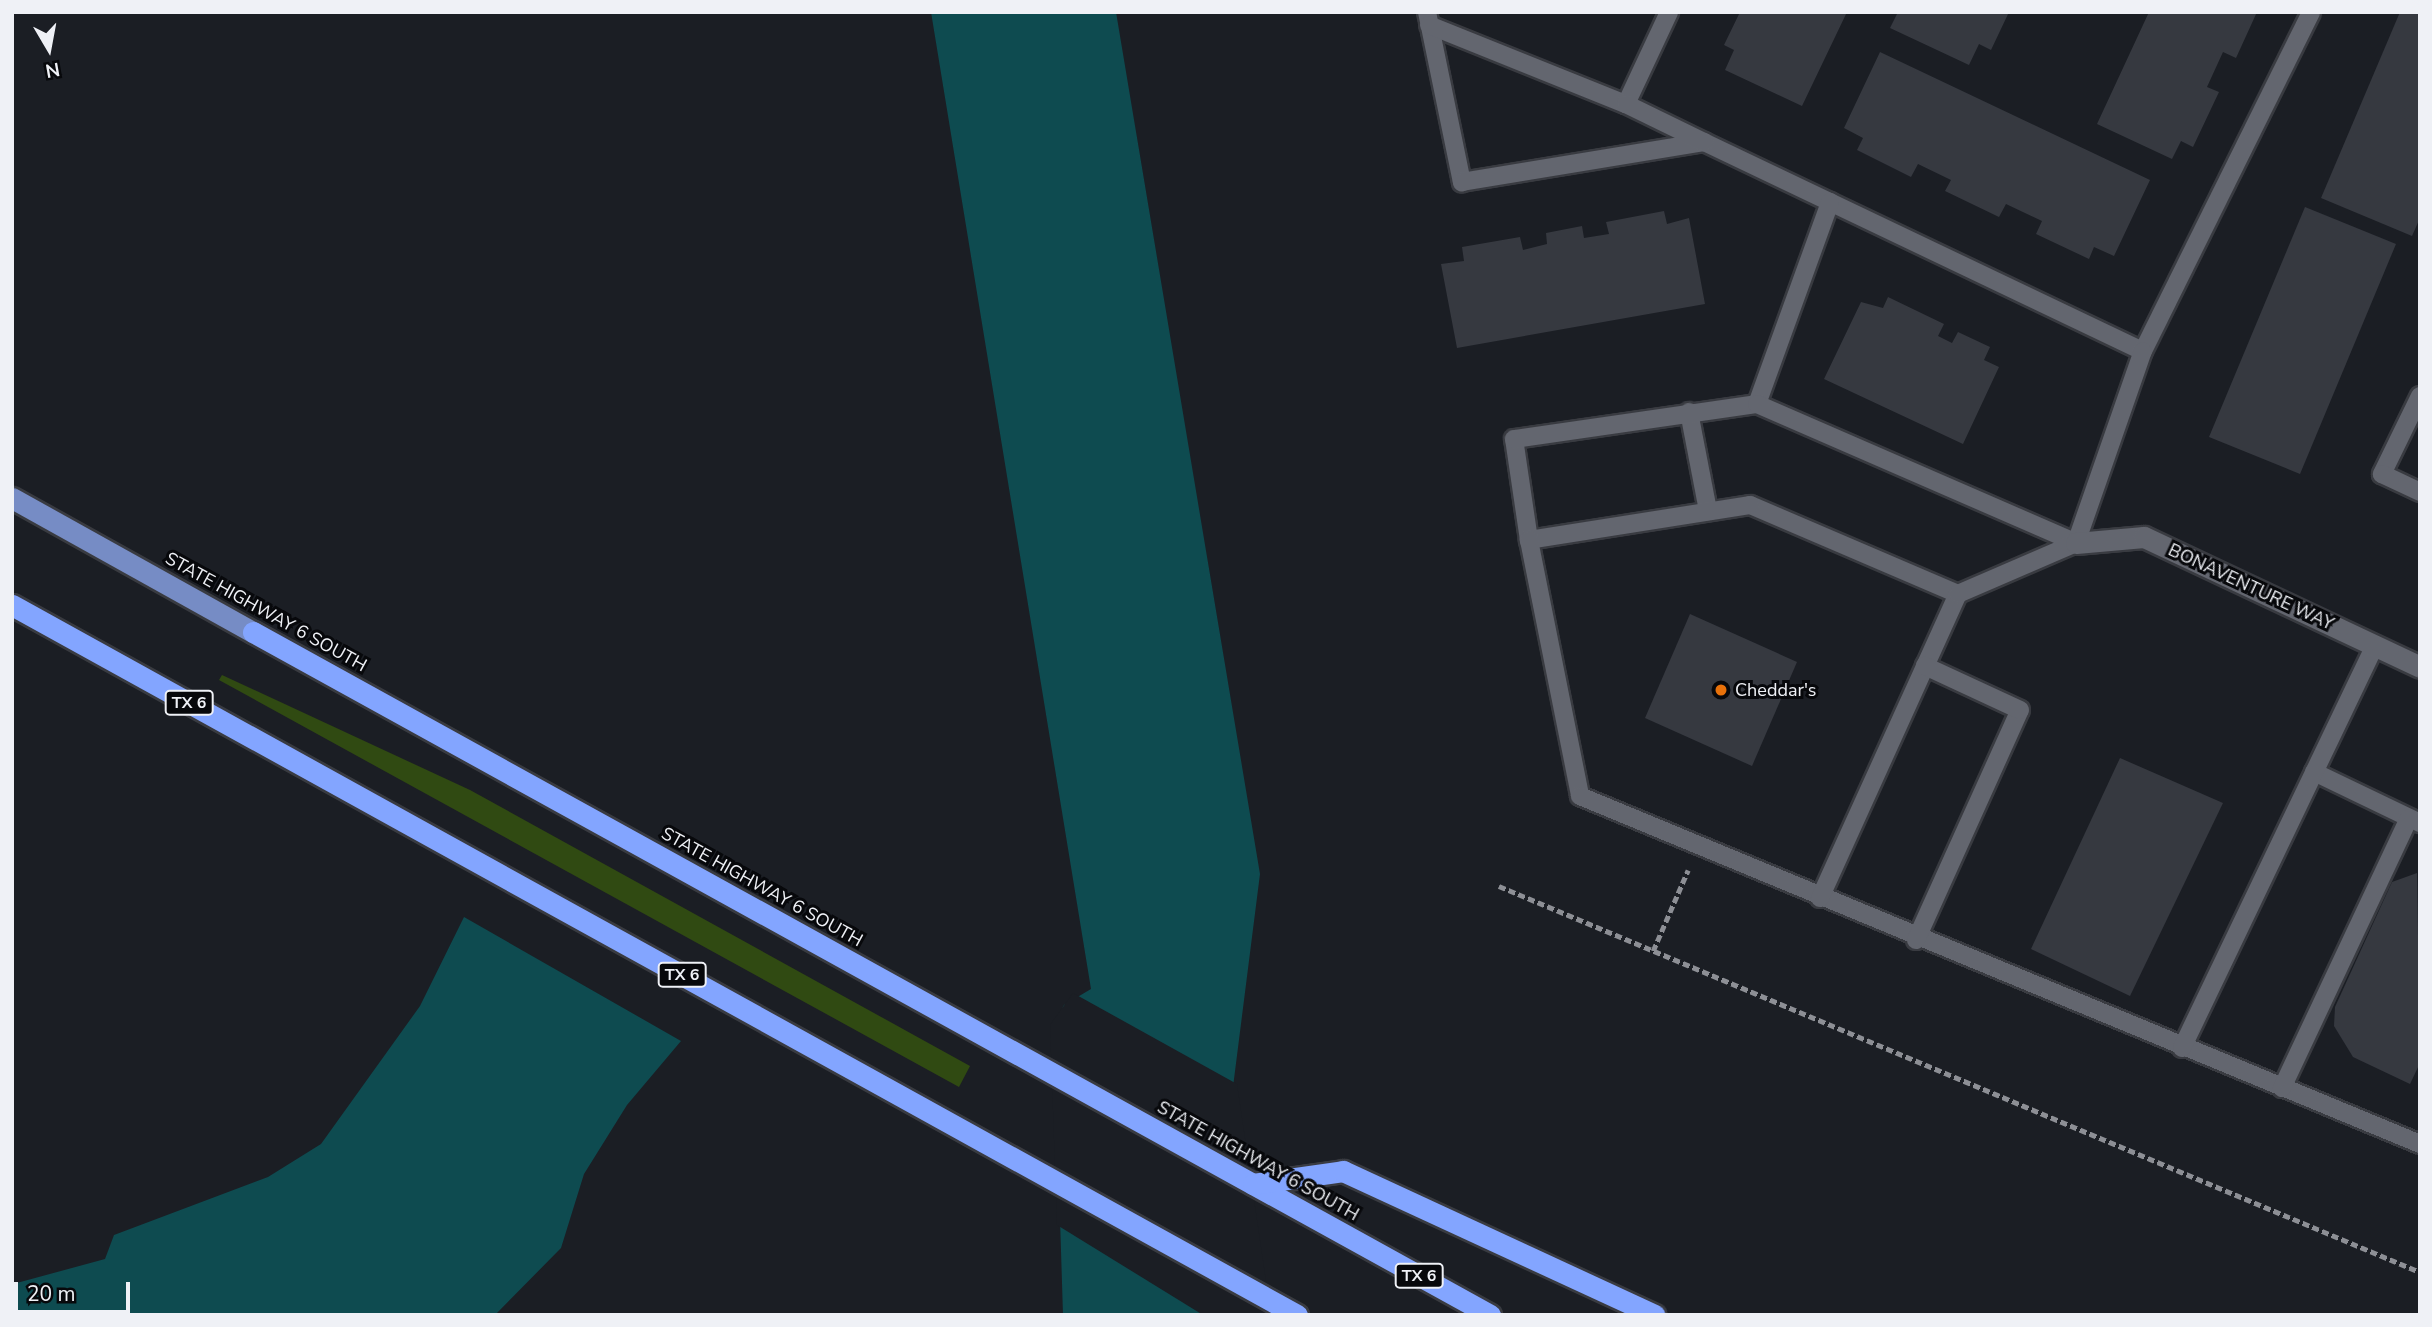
<!DOCTYPE html>
<style>
body{margin:0}
#map{position:relative;width:2432px;height:1327px;overflow:hidden;background:#1b1e24;font-family:"Nunito Sans",sans-serif}
div>[style]{position:absolute}
[style*='--x']{left:calc(var(--x)*1px);top:calc(var(--y)*1px);width:calc(var(--w)*1px);rotate:calc(var(--a)*1deg)}
.green>*{inset:0;background:#304a12}
.water>*{inset:0;background:#0e4b50}
.pier>*{inset:0;background:#1b1e24}
.building>*{inset:0;background:#363940}
.path>*{height:4.5px;margin-top:-2.25px;transform-origin:0;background:repeating-linear-gradient(90deg,#8d8f95 0 7px,transparent 0 10.5px)}
.roads{filter:drop-shadow(2px 0 #393b41) drop-shadow(-2px 0 #393b41) drop-shadow(0 2px #393b41) drop-shadow(0 -2px #393b41)}
.lane>*{height:18px;margin:-9px;padding:0 9px;transform-origin:9px;border-radius:9px;background:#63666f}
.street>*{height:21px;margin:-10.5px;padding:0 10.5px;transform-origin:10.5px;border-radius:10.5px;background:#63666f}
.primary>*{height:21px;margin:-10.5px;padding:0 10.5px;transform-origin:10.5px;border-radius:10.5px;background:#768cc5}
.highway>*{height:21px;margin:-10.5px;padding:0 10.5px;transform-origin:10.5px;border-radius:10.5px;background:#83a5ff}
.dots>*{width:19px;height:19px;translate:-50% -50%;box-sizing:border-box;border:4px solid #07080b;border-radius:50%}
span{translate:-50% -50%;white-space:nowrap;text-align:center;line-height:1.15;-webkit-text-stroke:6px #07080b;paint-order:stroke}
.shield-label span{padding:2px 5px;background:#07080b;border:2px solid;border-radius:5px;-webkit-text-stroke-width:0}
.shield-label{font-size:16px;color:#eff1f6;font-weight:700}
.street-label{font-size:18px;color:#eff1f6}
.poi-label{font-size:18px;color:#eff1f6}
.left{translate:0 -50%;text-align:left}
.frame{position:absolute;inset:0;border:14px solid #eff1f6;pointer-events:none}
.north{position:absolute;left:14px;top:14px;width:70px;height:70px;-webkit-text-stroke:5px #07080b;paint-order:stroke;rotate:170deg;font-size:19px;font-weight:700;line-height:28px;text-align:center;color:#eff1f6}
.north::after{content:'';display:block;margin:auto;width:24px;height:32px;background:#eff1f6;clip-path:polygon(50% 0,100% 100%,50% 72%,0 100%)}
.scale{position:absolute;left:14px;top:1282px;width:116px;height:32px;box-sizing:border-box;border:4px solid #eff1f6;border-top:0;padding-left:9px;font-size:21px;line-height:24px;white-space:nowrap;color:#eff1f6;-webkit-text-stroke:5px #07080b;paint-order:stroke}
</style>
<div id="map">
<div class="green">
<div style="clip-path:polygon(222px 675px,470px 790px,970px 1066px,959px 1087px,219px 680px)"></div>
</div>
<div class="water">
<div style="clip-path:polygon(931px 12px,1116px 12px,1260px 874px,1233px 1087px,1267px 1315px,1063px 1315px,1054px 1025px,1064px 1005px,1091px 989px)"></div>
<div style="clip-path:polygon(464px 917px,681px 1041px,627px 1105px,584px 1174px,561px 1248px,495px 1315px,17px 1315px,13px 1284px,105px 1259px,114px 1235px,268px 1177px,321px 1144px,420px 1006px)"></div>
</div>
<div class="pier">
<div style="clip-path:polygon(1073px 993px,1237px 1084px,1271px 1315px,1203px 1315px,1057px 1225px,1050px 1025px)"></div>
</div>
<div class="building">
<div style="clip-path:polygon(1740px 12px,1847px 12px,1802px 106px,1725px 70px,1734px 50px,1724px 45px)"></div>
<div style="clip-path:polygon(1898px 12px,2009px 12px,1991px 50px,1979px 44px,1969px 65px,1890px 28px)"></div>
<div style="clip-path:polygon(2149px 12px,2257px 12px,2236px 58px,2223px 52px,2207px 87px,2219px 92px,2193px 147px,2181px 141px,2172px 159px,2097px 124px)"></div>
<div style="clip-path:polygon(2400px 12px,2420px 12px,2420px 218px,2412px 236px,2321px 198px)"></div>
<div style="clip-path:polygon(1880px 52px,2150px 180px,2114px 256px,2094px 247px,2089px 259px,2036px 234px,2042px 221px,2006px 204px,1999px 217px,1945px 191px,1951px 180px,1918px 164px,1911px 177px,1857px 150px,1863px 138px,1844px 128px)"></div>
<div style="clip-path:polygon(2305px 207px,2396px 244px,2300px 474px,2209px 437px)"></div>
<div style="clip-path:polygon(1664px 211px,1667px 224px,1689px 218px,1705px 304px,1457px 348px,1441px 264px,1464px 261px,1462px 247px,1520px 237px,1523px 250px,1547px 244px,1546px 233px,1582px 226px,1584px 238px,1609px 234px,1606px 222px)"></div>
<div style="clip-path:polygon(1888px 297px,1944px 324px,1938px 336px,1952px 343px,1958px 332px,1990px 347px,1984px 360px,1999px 367px,1963px 444px,1824px 379px,1861px 302px,1883px 308px)"></div>
<div style="clip-path:polygon(1690px 614px,1797px 662px,1752px 766px,1645px 718px)"></div>
<div style="clip-path:polygon(2120px 758px,2223px 803px,2130px 996px,2031px 949px)"></div>
<div style="clip-path:polygon(2417px 873px,2420px 1063px,2410px 1084px,2353px 1057px,2334px 1026px,2335px 1007px,2392px 882px)"></div>
</div>
<div class="path">
<div style="--x:1499;--y:886;--w:999;--a:22.74"></div>
<div style="--x:1653;--y:951;--w:88;--a:-66.6"></div>
</div>
<div class="roads">
<div class="lane">
<div style="--x:1427;--y:12;--w:174;--a:78.4"></div>
<div style="--x:1462;--y:182;--w:245;--a:-9.4"></div>
<div style="--x:1704;--y:142;--w:486;--a:25.5"></div>
<div style="--x:2143;--y:351;--w:378;--a:-63.6"></div>
<div style="--x:1429;--y:25;--w:212;--a:21.9"></div>
<div style="--x:1626;--y:104;--w:102;--a:-64.9"></div>
<div style="--x:1626;--y:104;--w:87;--a:26"></div>
<div style="--x:2420;--y:396;--w:87;--a:116"></div>
<div style="--x:2382;--y:474;--w:42;--a:25.3"></div>
<div style="--x:1757;--y:404;--w:215;--a:-70.1"></div>
<div style="--x:1689;--y:412;--w:101;--a:79.1"></div>
<div style="--x:1529;--y:540;--w:102;--a:-98.4"></div>
<div style="--x:1514;--y:439;--w:246;--a:-8.2"></div>
<div style="--x:1757;--y:404;--w:348;--a:23.5"></div>
<div style="--x:1958;--y:594;--w:226;--a:-156.8"></div>
<div style="--x:1750;--y:505;--w:224;--a:171"></div>
<div style="--x:1529;--y:540;--w:261;--a:78.7"></div>
<div style="--x:1580;--y:796;--w:909;--a:22.5"></div>
<div style="--x:2314;--y:772;--w:118;--a:25.7"></div>
<div style="--x:1820;--y:898;--w:334;--a:-65.6"></div>
<div style="--x:1958;--y:594;--w:129;--a:-23.4"></div>
<div style="--x:2076;--y:543;--w:203;--a:-70.8"></div>
<div style="--x:1916;--y:940;--w:252;--a:-65.7"></div>
<div style="--x:2020;--y:710;--w:105;--a:-155.1"></div>
<div style="--x:2182;--y:1048;--w:446;--a:-64.4"></div>
<div style="--x:2282;--y:1088;--w:298;--a:-64.8"></div>
</div>
<div class="street">
<div style="--x:2076;--y:543;--w:68;--a:-5"></div>
<div style="--x:2144;--y:537;--w:305;--a:25.2"></div>
</div>
<div class="primary">
<div style="--x:12;--y:498;--w:276;--a:29.1"></div>
</div>
<div class="highway">
<div style="--x:12;--y:605;--w:1468;--a:28.92"></div>
<div style="--x:253;--y:632;--w:1413;--a:28.9"></div>
<div style="--x:1253;--y:1184;--w:91;--a:-8.2"></div>
<div style="--x:1343;--y:1171;--w:343;--a:24.8"></div>
</div>
</div>
<div class="dots">
<div style="left:1721px;top:690px;background:#e8710a"></div>
</div>
<div class="shield-label">
<span style="left:189px;top:703px">TX 6</span>
<span style="left:682px;top:975px">TX 6</span>
<span style="left:1419px;top:1276px">TX 6</span>
</div>
<div class="street-label">
<span style="left:2251px;top:587px;rotate:25deg">BONAVENTURE WAY</span>
<span style="left:266px;top:612px;rotate:29deg">STATE HIGHWAY 6 SOUTH</span>
<span style="left:762px;top:887px;rotate:29deg">STATE HIGHWAY 6 SOUTH</span>
<span style="left:1258px;top:1161px;rotate:29deg">STATE HIGHWAY 6 SOUTH</span>
</div>
<div class="poi-label">
<span class="left" style="left:1735px;top:690px">Cheddar's</span>
</div>
<div class="frame"></div>
<div class="north">N</div>
<div class="scale">20 m</div>
</div>
